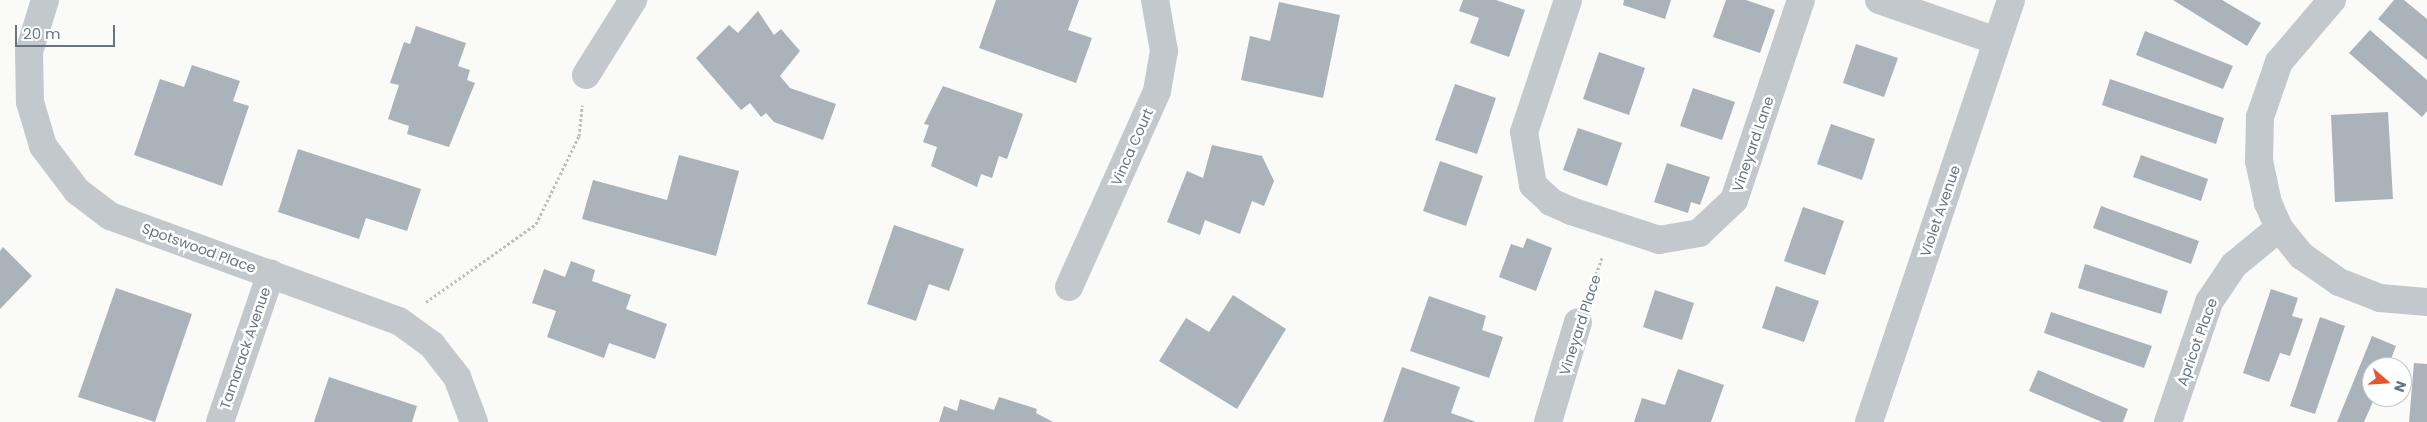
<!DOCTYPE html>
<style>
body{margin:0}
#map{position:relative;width:2427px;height:422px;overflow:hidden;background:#fafaf8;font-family:Poppins,sans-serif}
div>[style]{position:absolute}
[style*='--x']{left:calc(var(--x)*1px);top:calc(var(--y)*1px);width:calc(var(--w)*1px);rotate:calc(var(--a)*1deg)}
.building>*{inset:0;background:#aab3b9}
.path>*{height:3px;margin-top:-1.5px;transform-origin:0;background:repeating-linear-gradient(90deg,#bbbfc2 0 2.5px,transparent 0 5px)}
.minor>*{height:28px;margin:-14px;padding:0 14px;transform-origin:14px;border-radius:14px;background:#c3c8cc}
span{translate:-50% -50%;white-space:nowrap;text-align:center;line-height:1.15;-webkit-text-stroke:5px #fff;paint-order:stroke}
.street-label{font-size:14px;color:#657683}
.north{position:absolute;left:2362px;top:357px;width:50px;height:50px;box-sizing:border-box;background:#fff;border:1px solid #c1c8cd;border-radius:50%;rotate:109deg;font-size:14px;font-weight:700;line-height:20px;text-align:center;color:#657683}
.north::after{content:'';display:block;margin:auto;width:18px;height:22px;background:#e4572e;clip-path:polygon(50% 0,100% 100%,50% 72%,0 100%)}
.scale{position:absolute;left:15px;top:25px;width:100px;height:22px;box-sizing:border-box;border:2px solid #657683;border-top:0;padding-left:6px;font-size:15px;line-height:18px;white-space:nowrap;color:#657683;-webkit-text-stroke:4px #fff;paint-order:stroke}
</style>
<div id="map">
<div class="building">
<div style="clip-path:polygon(996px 0,1079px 0,1068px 30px,1092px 38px,1076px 83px,979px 48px)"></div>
<div style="clip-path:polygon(1463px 0,1496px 0,1525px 10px,1509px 57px,1470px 43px,1479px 18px,1459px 11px)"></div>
<div style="clip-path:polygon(1624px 0,1671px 0,1665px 19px,1623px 5px)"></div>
<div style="clip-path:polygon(1726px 0,1746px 0,1775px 10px,1760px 53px,1713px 37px)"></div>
<div style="clip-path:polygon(2173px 0,2222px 0,2261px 23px,2247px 46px)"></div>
<div style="clip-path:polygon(2394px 0,2404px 0,2427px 19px,2427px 60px,2378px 19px)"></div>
<div style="clip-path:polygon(1279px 2px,1340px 15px,1323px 98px,1241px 80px,1250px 36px,1270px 41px)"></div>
<div style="clip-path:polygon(758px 11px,774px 35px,781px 29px,800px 51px,780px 76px,790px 88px,836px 104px,823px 140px,774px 122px,766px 113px,761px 117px,750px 103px,741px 110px,696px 58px,729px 25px,738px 33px)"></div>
<div style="clip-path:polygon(416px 26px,466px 43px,458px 66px,470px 70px,467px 80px,475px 83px,449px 147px,407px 134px,409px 126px,388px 119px,399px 85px,390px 83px,404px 42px,410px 44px)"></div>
<div style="clip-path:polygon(2370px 30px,2427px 80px,2427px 111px,2422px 117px,2349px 53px)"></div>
<div style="clip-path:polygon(2145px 31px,2233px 66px,2223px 89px,2136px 55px)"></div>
<div style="clip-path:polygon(1856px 44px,1898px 58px,1884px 97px,1843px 83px)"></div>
<div style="clip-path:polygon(1599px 52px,1645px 68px,1629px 115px,1583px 99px)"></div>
<div style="clip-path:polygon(192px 65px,240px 81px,233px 101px,249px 106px,222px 186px,134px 155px,160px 79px,184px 87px)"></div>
<div style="clip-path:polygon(2110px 79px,2224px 118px,2216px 144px,2102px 105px)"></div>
<div style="clip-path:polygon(1455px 84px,1496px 98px,1477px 154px,1435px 140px)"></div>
<div style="clip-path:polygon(943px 86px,1023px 114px,1007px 159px,999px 156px,992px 178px,981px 174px,977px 187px,931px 166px,937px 147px,923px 142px,929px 125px,924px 124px)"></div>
<div style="clip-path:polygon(1693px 88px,1735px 102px,1722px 140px,1680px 126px)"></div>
<div style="clip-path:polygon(2388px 112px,2393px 199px,2335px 202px,2331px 115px)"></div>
<div style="clip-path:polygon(1831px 124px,1875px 139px,1862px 180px,1817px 164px)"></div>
<div style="clip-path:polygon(1578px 128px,1622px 143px,1607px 186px,1563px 170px)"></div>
<div style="clip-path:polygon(1212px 145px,1262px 156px,1274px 181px,1264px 206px,1252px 201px,1240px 234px,1205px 220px,1200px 235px,1167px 222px,1187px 171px,1203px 178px)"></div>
<div style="clip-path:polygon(298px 149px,421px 189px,407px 231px,366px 218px,359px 239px,278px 212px)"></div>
<div style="clip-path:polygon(679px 155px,739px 171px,716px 256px,582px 219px,593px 180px,667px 200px)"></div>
<div style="clip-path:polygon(2141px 155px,2208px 179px,2201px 201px,2133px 177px)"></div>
<div style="clip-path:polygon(1440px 161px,1483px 176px,1466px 226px,1423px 211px)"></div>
<div style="clip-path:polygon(1667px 163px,1710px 177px,1700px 205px,1691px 202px,1688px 213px,1654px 202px)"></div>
<div style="clip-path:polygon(2101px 206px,2199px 241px,2191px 264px,2093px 228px)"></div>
<div style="clip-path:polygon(1803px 207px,1844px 221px,1825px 275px,1784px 261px)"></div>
<div style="clip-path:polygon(894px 225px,964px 249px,949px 291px,929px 284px,916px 321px,867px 304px)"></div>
<div style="clip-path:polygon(1527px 238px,1552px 248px,1536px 291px,1499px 277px,1511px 244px,1523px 248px)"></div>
<div style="clip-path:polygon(3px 247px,32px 276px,0 309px,0 251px)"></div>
<div style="clip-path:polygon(571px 261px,595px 270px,592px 281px,631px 295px,626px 309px,667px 324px,655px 359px,609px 343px,604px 358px,547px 337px,556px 311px,532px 303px,544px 269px,565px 277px)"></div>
<div style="clip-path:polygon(2085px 264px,2168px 291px,2161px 314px,2078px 288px)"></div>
<div style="clip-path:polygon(1776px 286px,1819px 301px,1804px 342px,1762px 328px)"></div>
<div style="clip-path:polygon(116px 288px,192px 314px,155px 422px,78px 397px)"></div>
<div style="clip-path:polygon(2271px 289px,2298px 298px,2292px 316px,2303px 319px,2290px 356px,2280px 353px,2269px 382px,2243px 373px)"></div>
<div style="clip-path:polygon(1655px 290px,1694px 303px,1682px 340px,1643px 327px)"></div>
<div style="clip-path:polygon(1233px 295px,1286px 329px,1237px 409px,1159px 361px,1186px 318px,1209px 332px)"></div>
<div style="clip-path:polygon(1429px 296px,1486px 316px,1482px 330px,1503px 337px,1489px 378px,1410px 351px)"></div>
<div style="clip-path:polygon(2051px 312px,2152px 346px,2144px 368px,2044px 333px)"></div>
<div style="clip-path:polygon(2320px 317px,2345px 326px,2315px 414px,2290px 406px)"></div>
<div style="clip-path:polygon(2372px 336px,2396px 346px,2388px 367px,2372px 367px,2375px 397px,2364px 422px,2337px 422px)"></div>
<div style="clip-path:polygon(2414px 363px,2427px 364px,2427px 422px,2409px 422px)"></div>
<div style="clip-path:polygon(1402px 367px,1460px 387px,1451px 413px,1476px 422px,1383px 422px)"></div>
<div style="clip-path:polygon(1678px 369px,1724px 385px,1711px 422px,1634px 422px,1642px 398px,1665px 405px)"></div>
<div style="clip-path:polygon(2038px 370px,2128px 409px,2123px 422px,2102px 422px,2029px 391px)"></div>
<div style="clip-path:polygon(329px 377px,417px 406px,412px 422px,314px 422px)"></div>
<div style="clip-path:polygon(999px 397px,1037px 409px,1036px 413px,1053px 422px,939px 422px,944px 406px,957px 411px,960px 399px,994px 410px)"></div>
</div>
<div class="path">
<div style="--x:1589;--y:293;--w:40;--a:-69.8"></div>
<div style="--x:426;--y:302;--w:135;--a:-35.3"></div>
<div style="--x:536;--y:224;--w:98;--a:-64"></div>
<div style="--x:579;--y:136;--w:31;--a:-84"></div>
</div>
<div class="minor">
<div style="--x:45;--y:0;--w:54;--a:107.1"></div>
<div style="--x:29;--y:52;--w:50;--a:88.9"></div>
<div style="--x:30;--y:102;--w:46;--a:73.5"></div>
<div style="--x:43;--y:146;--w:56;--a:52.9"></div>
<div style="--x:77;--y:191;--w:41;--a:37.1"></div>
<div style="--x:110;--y:216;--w:307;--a:20"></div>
<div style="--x:399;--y:321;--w:41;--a:36"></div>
<div style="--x:432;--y:345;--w:41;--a:52"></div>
<div style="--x:457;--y:377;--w:48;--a:69.3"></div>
<div style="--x:1568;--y:0;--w:139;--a:108.4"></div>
<div style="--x:1524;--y:132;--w:54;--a:80.4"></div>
<div style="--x:1533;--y:185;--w:25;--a:43"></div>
<div style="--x:1551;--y:202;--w:22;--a:24"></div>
<div style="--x:1571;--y:211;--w:93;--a:18.2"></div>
<div style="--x:1659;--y:240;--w:41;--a:-9.9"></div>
<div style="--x:1699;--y:233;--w:48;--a:-43.3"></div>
<div style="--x:1734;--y:200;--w:211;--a:-71.5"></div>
<div style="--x:1879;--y:0;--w:125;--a:19.2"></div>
<div style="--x:2332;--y:0;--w:82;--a:130.5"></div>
<div style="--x:2279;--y:62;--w:58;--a:109.1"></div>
<div style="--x:2260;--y:117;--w:44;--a:91.3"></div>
<div style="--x:2259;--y:161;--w:43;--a:77.9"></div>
<div style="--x:2268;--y:203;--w:27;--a:66"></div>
<div style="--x:2279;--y:228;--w:36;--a:51"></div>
<div style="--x:2302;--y:256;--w:45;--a:35.1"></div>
<div style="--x:2339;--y:282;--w:44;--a:21.3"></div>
<div style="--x:2380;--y:298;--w:47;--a:4.9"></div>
<div style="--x:586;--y:75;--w:89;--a:-57.9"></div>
<div style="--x:1069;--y:287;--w:215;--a:-65.8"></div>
<div style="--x:1157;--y:91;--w:41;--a:-80.1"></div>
<div style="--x:1164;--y:51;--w:52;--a:-100"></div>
<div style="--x:220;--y:422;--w:157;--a:-71.1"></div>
<div style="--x:1548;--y:422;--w:104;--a:-73.3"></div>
<div style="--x:1869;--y:422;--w:445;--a:-71.4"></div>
<div style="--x:2168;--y:422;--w:127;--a:-71.1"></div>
<div style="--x:2209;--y:302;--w:45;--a:-56"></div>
<div style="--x:2234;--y:265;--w:58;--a:-39.4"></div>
</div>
<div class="street-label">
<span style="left:1753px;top:144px;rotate:-71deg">Vineyard Lane</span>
<span style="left:1132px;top:147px;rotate:-66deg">Vinca Court</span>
<span style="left:1940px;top:211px;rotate:-71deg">Violet Avenue</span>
<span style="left:199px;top:248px;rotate:20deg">Spotswood Place</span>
<span style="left:1580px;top:325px;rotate:-72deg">Vineyard Place</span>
<span style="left:2197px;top:342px;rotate:-70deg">Apricot Place</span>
<span style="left:245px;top:348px;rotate:-71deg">Tamarack Avenue</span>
</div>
<div class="north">N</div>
<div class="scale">20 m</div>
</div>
